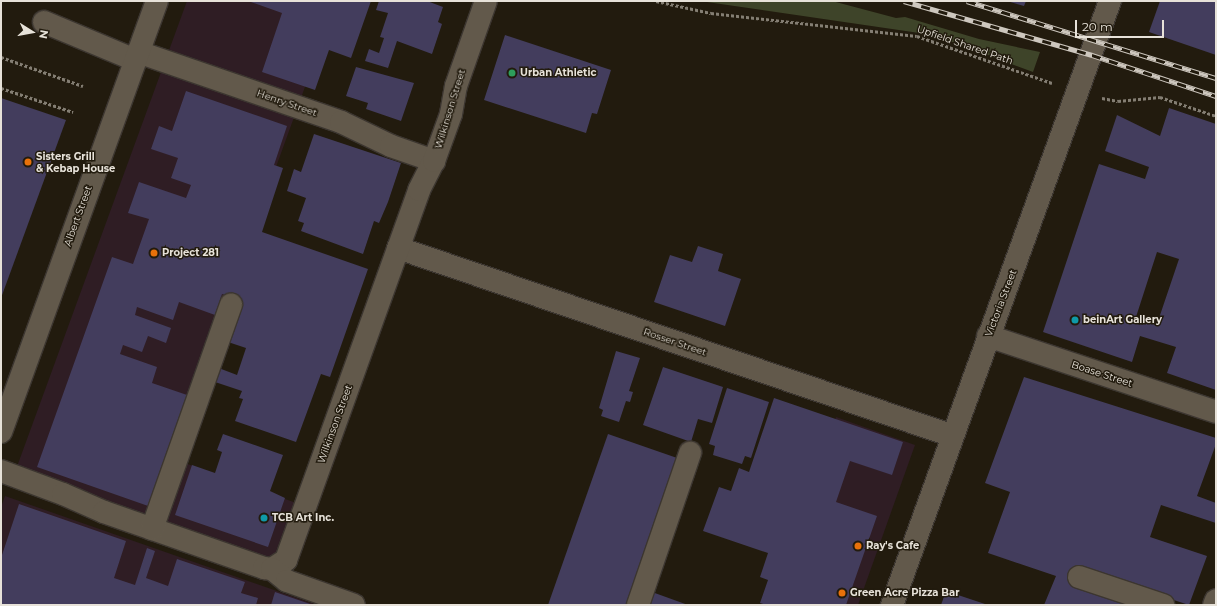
<!DOCTYPE html>
<style>
body{margin:0}
#map{position:relative;width:1217px;height:606px;overflow:hidden;background:#221b0e;font-family:Montserrat,sans-serif}
div>[style]{position:absolute}
[style*='--x']{left:calc(var(--x)*1px);top:calc(var(--y)*1px);width:calc(var(--w)*1px);rotate:calc(var(--a)*1deg)}
.commercial>*{inset:0;background:#2f1d24}
.green>*{inset:0;background:#3e4429}
.building>*{inset:0;background:#433d5d}
.path>*{height:2.5px;margin-top:-1.25px;transform-origin:0;background:repeating-linear-gradient(90deg,#847e73 0 3px,transparent 0 5px)}
.roads{filter:drop-shadow(1px 0 #3c3630) drop-shadow(-1px 0 #3c3630) drop-shadow(0 1px #3c3630) drop-shadow(0 -1px #3c3630)}
.minor>*{height:22px;margin:-11px;padding:0 11px;transform-origin:11px;border-radius:11px;background:#62594b}
.rail>*{height:4.5px;margin-top:-2.25px;transform-origin:0;background:repeating-linear-gradient(90deg,#221b0e 0 9px,#cdc7be 0 18px);box-sizing:border-box;border-block:1px solid #cdc7be}
.dots>*{width:11px;height:11px;translate:-50% -50%;box-sizing:border-box;border:2px solid #221b0e;border-radius:50%}
span{translate:-50% -50%;white-space:nowrap;text-align:center;line-height:1.15;-webkit-text-stroke:3px #221b0e;paint-order:stroke}
.street-label{font-size:10px;color:#e7e2d9}
.poi-label{font-size:10px;color:#e7e2d9;font-weight:700}
.left{translate:0 -50%;text-align:left}
.frame{position:absolute;inset:0;border:2px solid #e7e2d9;pointer-events:none}
.north{position:absolute;left:12px;top:12px;width:40px;height:40px;-webkit-text-stroke:3px #221b0e;paint-order:stroke;rotate:101deg;font-size:11px;font-weight:700;line-height:16px;text-align:center;color:#e7e2d9}
.north::after{content:'';display:block;margin:auto;width:14px;height:18px;background:#e7e2d9;clip-path:polygon(50% 0,100% 100%,50% 72%,0 100%)}
.scale{position:absolute;left:1075px;top:20px;width:89px;height:18px;box-sizing:border-box;border:2px solid #e7e2d9;border-top:0;padding-left:5px;font-size:12px;line-height:14px;white-space:nowrap;color:#e7e2d9;-webkit-text-stroke:3px #221b0e;paint-order:stroke}
</style>
<div id="map">
<div class="commercial">
<div style="clip-path:polygon(187px 1px,336px 1px,171px 458px,299px 504px,278px 562px,15px 472px)"></div>
<div style="clip-path:polygon(836px 417px,915px 445px,858px 605px,769px 605px)"></div>
<div style="clip-path:polygon(5px 496px,317px 605px,1px 605px,1px 507px)"></div>
</div>
<div class="green">
<div style="clip-path:polygon(700px 1px,832px 1px,896px 18px,905px 17px,979px 39px,1040px 52px,1033px 72px,933px 35px)"></div>
</div>
<div class="building">
<div style="clip-path:polygon(248px 1px,371px 1px,351px 58px,329px 50px,315px 90px,262px 72px,282px 13px)"></div>
<div style="clip-path:polygon(379px 1px,427px 1px,443px 7px,438px 22px,442px 24px,432px 54px,397px 41px,388px 68px,365px 61px,369px 49px,379px 53px,384px 38px,380px 37px,388px 13px,376px 10px)"></div>
<div style="clip-path:polygon(1007px 1px,1026px 1px,1024px 6px)"></div>
<div style="clip-path:polygon(1160px 1px,1216px 1px,1216px 55px,1149px 32px)"></div>
<div style="clip-path:polygon(505px 35px,611px 70px,597px 114px,592px 113px,586px 133px,484px 100px)"></div>
<div style="clip-path:polygon(356px 67px,414px 83px,401px 121px,366px 109px,368px 103px,346px 96px)"></div>
<div style="clip-path:polygon(186px 91px,287px 126px,274px 165px,283px 168px,262px 232px,368px 269px,330px 377px,321px 374px,296px 442px,235px 421px,243px 399px,239px 398px,242px 391px,212px 381px,216px 367px,237px 375px,246px 348px,225px 341px,238px 300px,222px 294px,215px 315px,179px 302px,173px 320px,137px 307px,135px 315px,171px 328px,166px 343px,148px 336px,142px 352px,123px 345px,120px 354px,157px 367px,152px 383px,190px 396px,151px 507px,37px 467px,112px 257px,133px 264px,149px 219px,128px 213px,139px 182px,186px 198px,191px 185px,171px 178px,178px 158px,151px 149px,159px 126px,172px 131px)"></div>
<div style="clip-path:polygon(1px 98px,66px 120px,1px 298px)"></div>
<div style="clip-path:polygon(evenodd,1169px 108px,1216px 124px,1216px 390px,1167px 373px,1176px 347px,1140px 336px,1132px 362px,1043px 332px,1099px 164px,1145px 179px,1149px 167px,1105px 151px,1117px 115px,1160px 136px,1169px 108px,1157px 252px,1179px 259px,1157px 324px,1136px 317px,1157px 252px)"></div>
<div style="clip-path:polygon(314px 134px,401px 163px,388px 202px,379px 223px,374px 221px,363px 254px,301px 231px,304px 223px,298px 221px,306px 198px,287px 191px,294px 169px,301px 172px)"></div>
<div style="clip-path:polygon(698px 246px,723px 254px,718px 271px,741px 279px,725px 326px,654px 302px,670px 255px,692px 262px)"></div>
<div style="clip-path:polygon(616px 351px,640px 358px,629px 391px,633px 392px,630px 402px,626px 401px,619px 422px,601px 416px,603px 410px,599px 408px)"></div>
<div style="clip-path:polygon(663px 367px,723px 387px,712px 423px,698px 419px,691px 442px,643px 425px)"></div>
<div style="clip-path:polygon(1024px 377px,1216px 438px,1216px 444px,1197px 496px,1216px 503px,1216px 523px,1161px 505px,1150px 537px,1207px 556px,1189px 605px,1079px 569px,1139px 605px,1044px 605px,1056px 576px,988px 553px,1010px 492px,985px 483px)"></div>
<div style="clip-path:polygon(727px 388px,769px 402px,751px 458px,745px 456px,742px 464px,713px 455px,715px 446px,709px 444px)"></div>
<div style="clip-path:polygon(774px 398px,903px 442px,892px 475px,850px 461px,836px 502px,877px 516px,846px 605px,766px 605px,760px 603px,768px 580px,760px 577px,768px 553px,703px 531px,719px 487px,731px 491px,739px 468px,749px 472px)"></div>
<div style="clip-path:polygon(223px 434px,283px 455px,270px 491px,285px 498px,268px 547px,175px 515px,192px 465px,215px 473px,222px 452px,217px 450px)"></div>
<div style="clip-path:polygon(608px 434px,680px 459px,629px 605px,548px 605px)"></div>
<div style="clip-path:polygon(19px 504px,126px 541px,114px 578px,135px 585px,147px 548px,155px 551px,146px 578px,168px 586px,177px 559px,245px 582px,241px 593px,258px 598px,256px 605px,1px 605px,1px 558px)"></div>
<div style="clip-path:polygon(946px 591px,988px 605px,941px 605px)"></div>
<div style="clip-path:polygon(275px 592px,313px 605px,271px 605px)"></div>
<div style="clip-path:polygon(652px 592px,688px 605px,648px 605px)"></div>
</div>
<div class="path">
<div style="--x:656;--y:1;--w:56;--a:12.3"></div>
<div style="--x:711;--y:13;--w:207;--a:6.4"></div>
<div style="--x:917;--y:36;--w:143;--a:19.2"></div>
<div style="--x:1;--y:57;--w:87;--a:19.5"></div>
<div style="--x:1;--y:88;--w:76;--a:18.4"></div>
<div style="--x:1102;--y:98;--w:16;--a:11"></div>
<div style="--x:1118;--y:101;--w:42;--a:-5.4"></div>
<div style="--x:1160;--y:97;--w:59;--a:18.7"></div>
</div>
<div class="roads">
<div class="minor">
<div style="--x:44;--y:22;--w:99;--a:22.7"></div>
<div style="--x:138;--y:52;--w:215;--a:19"></div>
<div style="--x:341;--y:122;--w:55;--a:25.6"></div>
<div style="--x:391;--y:146;--w:46;--a:19.2"></div>
<div style="--x:398;--y:248;--w:586;--a:18.71"></div>
<div style="--x:988;--y:336;--w:240;--a:18.4"></div>
<div style="--x:1;--y:432;--w:458;--a:-70.1"></div>
<div style="--x:1;--y:471;--w:66;--a:20.4"></div>
<div style="--x:63;--y:494;--w:45;--a:23.7"></div>
<div style="--x:104;--y:512;--w:170;--a:19.3"></div>
<div style="--x:264;--y:568;--w:8;--a:7"></div>
<div style="--x:272;--y:569;--w:17;--a:-33"></div>
<div style="--x:286;--y:560;--w:393;--a:-70.2"></div>
<div style="--x:419;--y:190;--w:33;--a:-63"></div>
<div style="--x:434;--y:161;--w:50;--a:-70.1"></div>
<div style="--x:451;--y:114;--w:28;--a:-80"></div>
<div style="--x:456;--y:86;--w:90;--a:-70.6"></div>
<div style="--x:152;--y:529;--w:238;--a:-70.6"></div>
<div style="--x:272;--y:569;--w:19;--a:39"></div>
<div style="--x:287;--y:581;--w:71;--a:19.7"></div>
<div style="--x:1079;--y:577;--w:89;--a:18.4"></div>
<div style="--x:638;--y:605;--w:161;--a:-71.1"></div>
<div style="--x:892;--y:605;--w:642;--a:-70.15"></div>
<div style="--x:1214;--y:605;--w:5;--a:-68"></div>
</div>
</div>
<div class="rail">
<div style="--x:904;--y:1;--w:196;--a:16"></div>
<div style="--x:1092;--y:55;--w:131;--a:18.3"></div>
<div style="--x:967;--y:1;--w:261;--a:17.2"></div>
</div>
<div class="dots">
<div style="left:512px;top:73px;background:#2e9e5b"></div>
<div style="left:28px;top:162px;background:#e8710a"></div>
<div style="left:154px;top:253px;background:#e8710a"></div>
<div style="left:1075px;top:320px;background:#0f9aa8"></div>
<div style="left:264px;top:518px;background:#0f9aa8"></div>
<div style="left:858px;top:546px;background:#e8710a"></div>
<div style="left:842px;top:593px;background:#e8710a"></div>
</div>
<div class="street-label">
<span style="left:965px;top:45px;rotate:19deg">Upfield Shared Path</span>
<span style="left:287px;top:103px;rotate:19deg">Henry Street</span>
<span style="left:450px;top:109px;rotate:-73deg">Wilkinson Street</span>
<span style="left:78px;top:216px;rotate:-70deg">Albert Street</span>
<span style="left:1001px;top:303px;rotate:-69deg">Victoria Street</span>
<span style="left:675px;top:342px;rotate:19deg">Rosser Street</span>
<span style="left:1102px;top:374px;rotate:18deg">Boase Street</span>
<span style="left:335px;top:424px;rotate:-70deg">Wilkinson Street</span>
</div>
<div class="poi-label">
<span class="left" style="left:520px;top:73px">Urban Athletic</span>
<span class="left" style="left:36px;top:162px">Sisters Grill<br>&amp; Kebap House</span>
<span class="left" style="left:162px;top:253px">Project 281</span>
<span class="left" style="left:1083px;top:320px">beinArt Gallery</span>
<span class="left" style="left:272px;top:518px">TCB Art Inc.</span>
<span class="left" style="left:866px;top:546px">Ray's Cafe</span>
<span class="left" style="left:850px;top:593px">Green Acre Pizza Bar</span>
</div>
<div class="frame"></div>
<div class="north">N</div>
<div class="scale">20 m</div>
</div>
